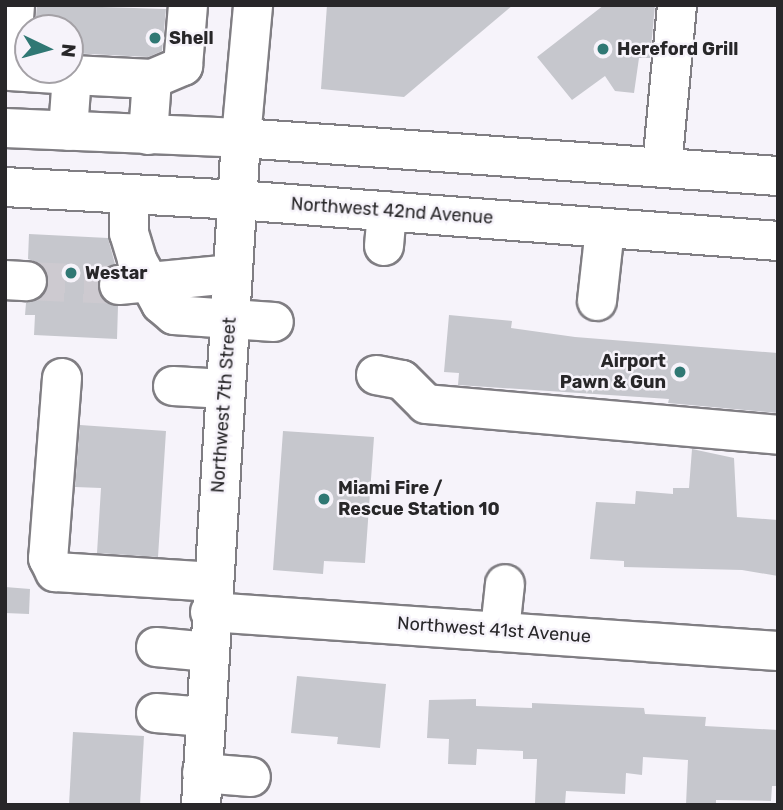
<!DOCTYPE html>
<style>
body{margin:0}
#map{position:relative;width:783px;height:810px;overflow:hidden;background:#f6f3fa;font-family:Rubik,sans-serif}
div>[style]{position:absolute}
[style*='--x']{left:calc(var(--x)*1px);top:calc(var(--y)*1px);width:calc(var(--w)*1px);rotate:calc(var(--a)*1deg)}
.building>*{inset:0;background:#c6c7cd}
.minor-tunnel>*{height:38px;margin-top:-19px;transform-origin:0;background:repeating-linear-gradient(90deg,#cdcad0 0 38px,transparent 0 57px)}
.roads{filter:drop-shadow(2px 0 #807e83) drop-shadow(-2px 0 #807e83) drop-shadow(0 2px #807e83) drop-shadow(0 -2px #807e83)}
.minor>*{height:38px;margin:-19px;padding:0 19px;transform-origin:19px;border-radius:19px;background:#fff}
.major>*{height:38px;margin:-19px;padding:0 19px;transform-origin:19px;border-radius:19px;background:#fff}
.dots>*{width:19px;height:19px;translate:-50% -50%;box-sizing:border-box;border:4px solid #f6f3fa;border-radius:50%}
span{translate:-50% -50%;white-space:nowrap;text-align:center;line-height:1.15;-webkit-text-stroke:5px #f6f3fa;paint-order:stroke}
.poi-label{font-size:18px;color:#282729;font-weight:700}
.left{translate:0 -50%;text-align:left}
.right{translate:-100% -50%;text-align:right}
.street-label{font-size:18px;color:#282729}
.frame{position:absolute;inset:0;border:7px solid #282729;pointer-events:none}
.north{position:absolute;left:14px;top:14px;width:70px;height:70px;box-sizing:border-box;background:#f6f3fa;border:2px solid #a4a1a6;border-radius:50%;rotate:95deg;font-size:19px;font-weight:700;line-height:28px;text-align:center;color:#282729}
.north::after{content:'';display:block;margin:auto;width:24px;height:32px;background:#307874;clip-path:polygon(50% 0,100% 100%,50% 72%,0 100%)}
</style>
<div id="map">
<div class="building">
<div style="clip-path:polygon(37px 5px,166px 9px,162px 51px,148px 57px,70px 53px,70px 28px,35px 28px)"></div>
<div style="clip-path:polygon(327px 5px,513px 5px,404px 97px,321px 89px)"></div>
<div style="clip-path:polygon(604px 5px,655px 5px,650px 58px,639px 58px,634px 93px,615px 91px,605px 76px,572px 100px,537px 57px)"></div>
<div style="clip-path:polygon(29px 234px,108px 238px,115px 264px,99px 275px,97px 286px,102px 298px,118px 306px,117px 339px,34px 335px,35px 315px,25px 315px,26px 303px,45px 293px,49px 281px,39px 263px,28px 259px)"></div>
<div style="clip-path:polygon(449px 315px,512px 321px,511px 328px,575px 337px,778px 353px,778px 413px,668px 403px,669px 399px,458px 385px,459px 373px,444px 372px)"></div>
<div style="clip-path:polygon(80px 425px,166px 431px,158px 557px,97px 553px,101px 488px,75px 487px)"></div>
<div style="clip-path:polygon(283px 431px,374px 437px,365px 563px,324px 561px,323px 574px,273px 570px)"></div>
<div style="clip-path:polygon(692px 449px,734px 458px,737px 517px,778px 520px,778px 576px,742px 570px,624px 567px,624px 561px,590px 559px,596px 502px,635px 504px,636px 491px,673px 494px,673px 488px,689px 488px)"></div>
<div style="clip-path:polygon(5px 587px,30px 589px,29px 614px,5px 613px)"></div>
<div style="clip-path:polygon(297px 676px,386px 684px,380px 748px,337px 744px,338px 737px,291px 733px)"></div>
<div style="clip-path:polygon(476px 699px,476px 706px,532px 708px,532px 703px,644px 708px,645px 714px,706px 717px,705px 726px,778px 730px,778px 786px,772px 786px,771px 801px,716px 800px,716px 805px,686px 805px,688px 760px,643px 757px,642px 775px,626px 773px,625px 794px,566px 791px,565px 804px,535px 803px,537px 759px,523px 759px,523px 751px,477px 749px,476px 765px,448px 764px,449px 739px,427px 738px,429px 700px)"></div>
<div style="clip-path:polygon(73px 732px,144px 736px,140px 805px,69px 805px)"></div>
</div>
<div class="minor-tunnel">
<div style="--x:27;--y:281;--w:92;--a:2.5"></div>
</div>
<div class="roads">
<div class="minor">
<div style="--x:15;--y:5;--w:66;--a:94.3"></div>
<div style="--x:10;--y:71;--w:62;--a:3.7"></div>
<div style="--x:72;--y:75;--w:56;--a:94.1"></div>
<div style="--x:72;--y:75;--w:80;--a:2.9"></div>
<div style="--x:148;--y:135;--w:56;--a:-85.9"></div>
<div style="--x:152;--y:79;--w:34;--a:-23"></div>
<div style="--x:183;--y:66;--w:61;--a:-85.3"></div>
<div style="--x:662;--y:167;--w:163;--a:-84.7"></div>
<div style="--x:129;--y:195;--w:38;--a:90"></div>
<div style="--x:129;--y:233;--w:28;--a:73"></div>
<div style="--x:137;--y:260;--w:50;--a:61.4"></div>
<div style="--x:161;--y:304;--w:17;--a:40"></div>
<div style="--x:174;--y:315;--w:100;--a:4"></div>
<div style="--x:384;--y:246;--w:35;--a:-85"></div>
<div style="--x:5;--y:280;--w:22;--a:3"></div>
<div style="--x:119;--y:285;--w:114;--a:-5.6"></div>
<div style="--x:597;--y:301;--w:73;--a:-83.7"></div>
<div style="--x:376;--y:375;--w:26;--a:11"></div>
<div style="--x:402;--y:380;--w:34;--a:45"></div>
<div style="--x:426;--y:404;--w:353;--a:5"></div>
<div style="--x:62;--y:378;--w:181;--a:94.4"></div>
<div style="--x:48;--y:558;--w:16;--a:63"></div>
<div style="--x:55;--y:572;--w:157;--a:3.6"></div>
<div style="--x:173;--y:386;--w:52;--a:3.3"></div>
<div style="--x:210;--y:612;--w:569;--a:3.93"></div>
<div style="--x:500;--y:630;--w:46;--a:-83.8"></div>
<div style="--x:156;--y:647;--w:53;--a:5.4"></div>
<div style="--x:156;--y:713;--w:49;--a:4.7"></div>
<div style="--x:202;--y:773;--w:49;--a:4.7"></div>
</div>
<div class="major">
<div style="--x:5;--y:128;--w:236;--a:2.4"></div>
<div style="--x:241;--y:138;--w:538;--a:4.05"></div>
<div style="--x:5;--y:187;--w:232;--a:3.2"></div>
<div style="--x:237;--y:200;--w:543;--a:4.33"></div>
<div style="--x:201;--y:805;--w:668;--a:-86.57"></div>
<div style="--x:241;--y:138;--w:134;--a:-84.8"></div>
</div>
</div>
<div class="dots">
<div style="left:155px;top:38px;background:#307874"></div>
<div style="left:603px;top:49px;background:#307874"></div>
<div style="left:71px;top:273px;background:#307874"></div>
<div style="left:680px;top:372px;background:#307874"></div>
<div style="left:324px;top:499px;background:#307874"></div>
</div>
<div class="poi-label">
<span class="left" style="left:169px;top:38px">Shell</span>
<span class="left" style="left:617px;top:49px">Hereford Grill</span>
<span class="left" style="left:85px;top:273px">Westar</span>
<span class="right" style="left:666px;top:372px">Airport<br>Pawn &amp; Gun</span>
<span class="left" style="left:338px;top:499px">Miami Fire /<br>Rescue Station 10</span>
</div>
<div class="street-label">
<span style="left:392px;top:211px;rotate:4deg">Northwest 42nd Avenue</span>
<span style="left:224px;top:405px;rotate:-86deg">Northwest 7th Street</span>
<span style="left:494px;top:630px;rotate:4deg">Northwest 41st Avenue</span>
</div>
<div class="frame"></div>
<div class="north">N</div>
</div>
